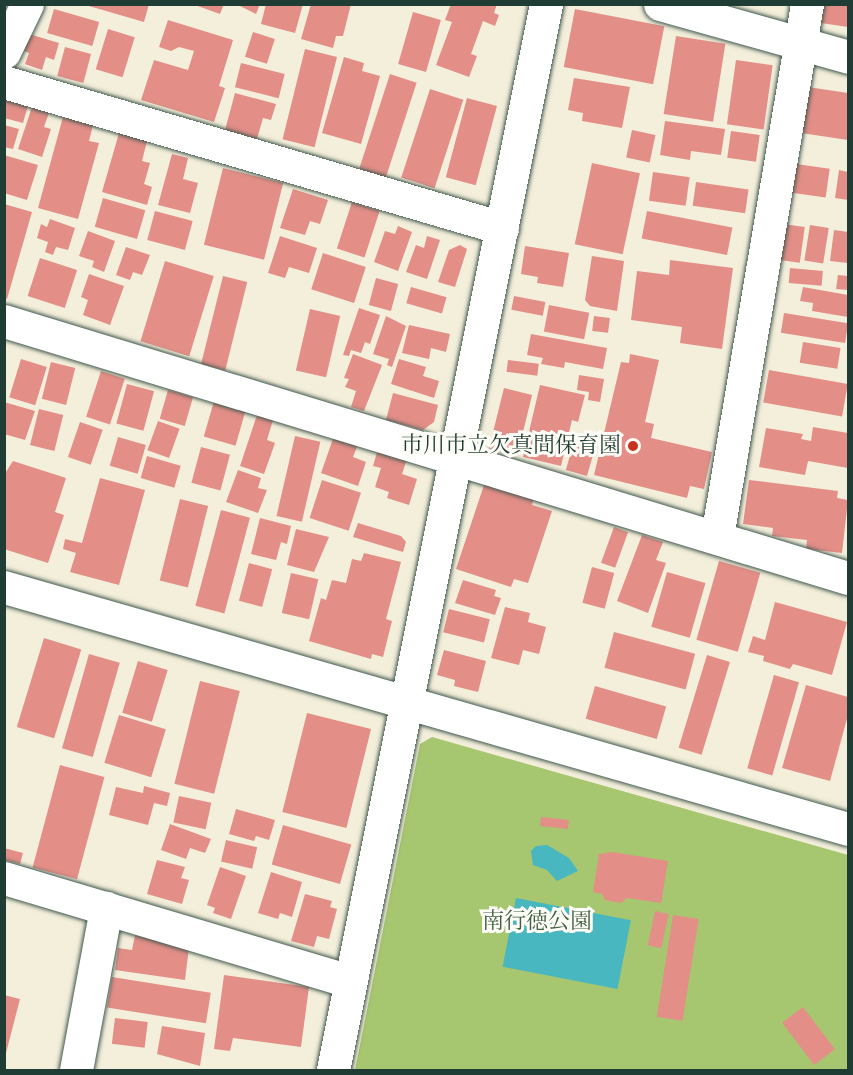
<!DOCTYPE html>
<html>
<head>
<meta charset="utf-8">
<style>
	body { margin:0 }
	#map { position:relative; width:853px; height:1075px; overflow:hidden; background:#f4efdb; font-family:"Libre Bodoni","Noto Serif JP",serif }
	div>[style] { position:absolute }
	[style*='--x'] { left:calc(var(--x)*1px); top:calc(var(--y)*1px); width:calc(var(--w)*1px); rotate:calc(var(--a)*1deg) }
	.green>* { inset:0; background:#a6c66f }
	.water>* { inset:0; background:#48b7bf; transform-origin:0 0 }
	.building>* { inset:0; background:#e38f88; transform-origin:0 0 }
	.roads { filter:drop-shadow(0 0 2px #3f584d) drop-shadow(0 0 2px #3f584d) }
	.minor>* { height:33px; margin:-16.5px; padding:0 16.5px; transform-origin:16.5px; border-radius:16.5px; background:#fff }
	.dots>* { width:16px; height:16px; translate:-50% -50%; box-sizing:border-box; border:3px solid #fdfcf7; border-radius:50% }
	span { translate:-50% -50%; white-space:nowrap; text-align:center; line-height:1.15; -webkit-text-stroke:6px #fdfcf7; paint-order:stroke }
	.poi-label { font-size:22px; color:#1f3d34 }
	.right { translate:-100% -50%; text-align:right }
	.park-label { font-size:22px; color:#415f43 }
	.frame { position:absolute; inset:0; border:6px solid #1f3d34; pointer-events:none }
</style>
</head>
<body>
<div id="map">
	<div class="green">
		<i style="clip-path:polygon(432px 737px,848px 855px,848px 1070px,355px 1070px,420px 744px)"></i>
	</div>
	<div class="water">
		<i style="clip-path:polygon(547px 845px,569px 858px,578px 871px,557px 881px,547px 870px,533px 865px,531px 851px,536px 846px)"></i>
		<i style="left:516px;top:898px;width:117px;height:70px;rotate:11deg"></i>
	</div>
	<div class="building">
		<i style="clip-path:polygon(82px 4px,149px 4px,144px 22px)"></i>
		<i style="clip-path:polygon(192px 4px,224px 4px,220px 14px)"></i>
		<i style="clip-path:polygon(236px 4px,260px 4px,256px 14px)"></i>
		<i style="clip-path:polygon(266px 4px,303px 4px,295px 33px,261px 24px)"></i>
		<i style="clip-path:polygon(311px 4px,351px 4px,343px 36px,336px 36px,333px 48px,301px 39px)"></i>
		<i style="clip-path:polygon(451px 4px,497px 4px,494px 13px,499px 15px,495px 26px,483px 21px,471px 54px,477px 56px,469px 77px,436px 65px,452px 22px,445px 20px)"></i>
		<i style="clip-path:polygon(824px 4px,848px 4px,848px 27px,821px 23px)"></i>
		<i style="left:54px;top:9px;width:47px;height:25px;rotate:16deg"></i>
		<i style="left:575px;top:9px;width:91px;height:59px;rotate:11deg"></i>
		<i style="left:413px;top:12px;width:29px;height:54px;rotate:16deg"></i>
		<i style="clip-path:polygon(168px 20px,233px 40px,219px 86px,225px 88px,214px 122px,141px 100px,154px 60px,188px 70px,194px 51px,179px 47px,171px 51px,159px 47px)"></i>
		<i style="left:108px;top:29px;width:28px;height:42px;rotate:17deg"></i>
		<i style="left:253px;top:32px;width:23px;height:26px;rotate:18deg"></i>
		<i style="clip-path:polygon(29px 34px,59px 43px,54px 60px,46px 57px,42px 70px,25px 64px,29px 53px,24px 51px)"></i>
		<i style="left:676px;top:36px;width:50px;height:79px;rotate:9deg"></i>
		<i style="left:65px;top:47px;width:27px;height:30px;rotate:15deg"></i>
		<i style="left:305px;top:49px;width:33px;height:93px;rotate:14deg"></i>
		<i style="clip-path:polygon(344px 57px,364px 63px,362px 71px,380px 76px,361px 144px,322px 133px)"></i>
		<i style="left:736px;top:60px;width:37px;height:65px;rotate:8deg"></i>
		<i style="left:241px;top:63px;width:45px;height:25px;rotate:14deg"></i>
		<i style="left:390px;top:74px;width:28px;height:100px;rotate:18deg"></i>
		<i style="clip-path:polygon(574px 78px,630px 87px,622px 128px,582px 121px,583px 113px,568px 110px)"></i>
		<i style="clip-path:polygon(808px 87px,848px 93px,848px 140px,801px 133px)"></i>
		<i style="left:430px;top:89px;width:35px;height:93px;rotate:18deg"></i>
		<i style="clip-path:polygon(235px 93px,276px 104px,271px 120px,263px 118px,257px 139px,225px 130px)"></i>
		<i style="clip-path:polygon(4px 95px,29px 102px,23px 123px,4px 118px)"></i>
		<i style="left:467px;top:98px;width:31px;height:82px;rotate:15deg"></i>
		<i style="clip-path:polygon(33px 104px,50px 110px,44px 127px,51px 129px,42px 157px,18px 149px)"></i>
		<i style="clip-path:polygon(63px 117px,93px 125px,89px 141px,99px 143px,78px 219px,38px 208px)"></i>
		<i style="clip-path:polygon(665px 121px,725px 129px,721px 155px,691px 151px,690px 160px,660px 155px)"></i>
		<i style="clip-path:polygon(4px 125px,19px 129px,13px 149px,4px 147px)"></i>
		<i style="left:632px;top:130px;width:24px;height:28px;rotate:12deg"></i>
		<i style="left:731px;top:131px;width:29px;height:27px;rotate:8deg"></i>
		<i style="clip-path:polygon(119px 133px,147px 141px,142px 161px,150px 163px,144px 184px,152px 187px,147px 205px,102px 192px)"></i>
		<i style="clip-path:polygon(172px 154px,188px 158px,183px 179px,198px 183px,190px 213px,158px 205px)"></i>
		<i style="clip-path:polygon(4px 155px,38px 165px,27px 200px,4px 193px)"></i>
		<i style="left:592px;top:163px;width:49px;height:83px;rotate:12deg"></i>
		<i style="left:796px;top:164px;width:34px;height:29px;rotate:8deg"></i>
		<i style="left:223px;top:168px;width:62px;height:79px;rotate:14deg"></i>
		<i style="clip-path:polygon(839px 170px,848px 172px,848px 200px,835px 198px)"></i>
		<i style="left:653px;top:172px;width:37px;height:29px;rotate:8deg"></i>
		<i style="left:696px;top:182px;width:53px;height:24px;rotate:8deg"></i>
		<i style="clip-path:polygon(293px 189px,328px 200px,320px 224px,310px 221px,305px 235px,280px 228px)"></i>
		<i style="left:103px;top:198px;width:44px;height:30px;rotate:16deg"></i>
		<i style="left:352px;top:202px;width:29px;height:49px;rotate:18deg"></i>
		<i style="clip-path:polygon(4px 204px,32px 212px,7px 299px,4px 298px)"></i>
		<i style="left:155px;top:211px;width:39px;height:30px;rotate:15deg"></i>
		<i style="left:647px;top:211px;width:87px;height:28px;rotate:11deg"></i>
		<i style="clip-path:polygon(50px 219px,75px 228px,68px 250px,56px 247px,53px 255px,45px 252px,48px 242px,37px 238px,41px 224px,47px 227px)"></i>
		<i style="left:783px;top:224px;width:22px;height:36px;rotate:8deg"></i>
		<i style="left:810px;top:225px;width:19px;height:36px;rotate:9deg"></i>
		<i style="clip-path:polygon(398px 226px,412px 232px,398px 271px,374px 262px,385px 231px,395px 234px)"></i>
		<i style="clip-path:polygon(834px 230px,848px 232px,848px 263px,830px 261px)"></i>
		<i style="clip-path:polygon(88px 231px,115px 241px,104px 272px,92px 267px,94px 261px,79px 256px)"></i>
		<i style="clip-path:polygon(280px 236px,317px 248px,309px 273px,289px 267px,285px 278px,268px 273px)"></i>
		<i style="clip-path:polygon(427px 236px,440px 240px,427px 279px,406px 272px,416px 245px,424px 248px)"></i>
		<i style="clip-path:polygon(460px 245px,467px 249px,455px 287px,438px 282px,449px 250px)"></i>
		<i style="clip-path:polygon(525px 246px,569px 253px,563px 287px,537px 283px,538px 277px,521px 274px)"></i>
		<i style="clip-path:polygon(126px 247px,150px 255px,142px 275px,133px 272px,130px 280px,116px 275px)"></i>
		<i style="left:323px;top:253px;width:45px;height:38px;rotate:18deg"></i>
		<i style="clip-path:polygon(592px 256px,624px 261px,617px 311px,590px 306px,585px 300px)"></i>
		<i style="left:40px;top:258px;width:39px;height:40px;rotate:18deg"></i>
		<i style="clip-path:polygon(670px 260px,733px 268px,722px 349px,680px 343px,682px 327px,631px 320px,637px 271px,669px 275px)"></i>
		<i style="left:165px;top:261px;width:51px;height:84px;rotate:17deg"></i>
		<i style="left:790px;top:268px;width:33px;height:15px;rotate:5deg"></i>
		<i style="clip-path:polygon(89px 274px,124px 286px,110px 325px,83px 315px,88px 300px,81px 297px)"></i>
		<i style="clip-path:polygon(838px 275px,848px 276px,848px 290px,836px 289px)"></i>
		<i style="left:223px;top:276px;width:25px;height:91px;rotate:14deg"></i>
		<i style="left:376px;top:278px;width:23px;height:28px;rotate:15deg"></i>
		<i style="left:411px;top:287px;width:37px;height:17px;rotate:16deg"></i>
		<i style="clip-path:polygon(803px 287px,848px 295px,848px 317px,812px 311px,813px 303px,800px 301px)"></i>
		<i style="left:514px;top:296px;width:32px;height:14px;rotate:11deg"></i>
		<i style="left:549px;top:305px;width:41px;height:27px;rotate:11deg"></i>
		<i style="clip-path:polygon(359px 308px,380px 315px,370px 344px,365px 342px,361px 353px,351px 350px,349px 356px,343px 355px)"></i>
		<i style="left:310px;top:309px;width:31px;height:63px;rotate:13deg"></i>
		<i style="left:784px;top:313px;width:65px;height:20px;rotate:9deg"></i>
		<i style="clip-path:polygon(386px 316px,406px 326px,392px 367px,387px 365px,389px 359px,373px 354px)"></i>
		<i style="left:594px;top:316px;width:16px;height:15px;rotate:7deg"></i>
		<i style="clip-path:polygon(409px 325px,450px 334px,446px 352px,431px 348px,429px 359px,402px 353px)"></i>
		<i style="clip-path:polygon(531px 334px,607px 348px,603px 369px,565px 362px,564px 368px,541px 364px,543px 358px,527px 355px)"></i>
		<i style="left:803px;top:342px;width:38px;height:21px;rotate:9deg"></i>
		<i style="clip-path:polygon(353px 354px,382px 365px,364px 411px,351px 407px,356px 391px,345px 387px,349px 379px,344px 378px)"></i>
		<i style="clip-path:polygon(630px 354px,659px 360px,645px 422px,654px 424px,651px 438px,712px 452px,704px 489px,690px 486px,687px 498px,594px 475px,621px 362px,629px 363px)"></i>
		<i style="left:21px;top:359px;width:27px;height:40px;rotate:17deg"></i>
		<i style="clip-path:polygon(399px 359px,426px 367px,423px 376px,439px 381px,434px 398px,391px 384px)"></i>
		<i style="left:508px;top:360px;width:31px;height:12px;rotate:7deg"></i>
		<i style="left:51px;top:362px;width:25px;height:38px;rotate:14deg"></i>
		<i style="left:769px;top:370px;width:80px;height:33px;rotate:10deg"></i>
		<i style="left:101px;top:371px;width:25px;height:48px;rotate:18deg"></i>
		<i style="clip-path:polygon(579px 375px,604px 379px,600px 402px,588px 400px,589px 392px,577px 390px)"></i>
		<i style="left:127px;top:384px;width:28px;height:41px;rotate:15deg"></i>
		<i style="clip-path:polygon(540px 385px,585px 395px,578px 422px,572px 420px,561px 466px,523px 457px)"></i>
		<i style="left:504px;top:388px;width:29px;height:62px;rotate:14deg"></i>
		<i style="left:168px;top:390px;width:26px;height:30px;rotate:16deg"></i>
		<i style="clip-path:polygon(393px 393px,438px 405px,434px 422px,423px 430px,386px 420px)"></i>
		<i style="left:214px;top:401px;width:33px;height:37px;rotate:16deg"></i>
		<i style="clip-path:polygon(4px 402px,35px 411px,25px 440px,4px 434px)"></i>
		<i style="left:39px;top:409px;width:25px;height:37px;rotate:14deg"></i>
		<i style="clip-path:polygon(257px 415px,273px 420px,267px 440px,275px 443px,264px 474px,240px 466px)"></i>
		<i style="left:158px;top:421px;width:23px;height:31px;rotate:20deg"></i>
		<i style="left:80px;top:422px;width:24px;height:37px;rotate:19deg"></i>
		<i style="clip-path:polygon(813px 427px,848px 433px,848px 468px,808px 461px,805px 475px,759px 467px,766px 428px,803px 434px,801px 439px,811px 441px)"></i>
		<i style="left:295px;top:436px;width:26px;height:82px;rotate:13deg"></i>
		<i style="clip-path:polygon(334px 436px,358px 444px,353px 457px,366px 462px,358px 486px,321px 473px)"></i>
		<i style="left:118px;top:437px;width:29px;height:30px;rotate:16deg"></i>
		<i style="left:573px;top:445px;width:22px;height:26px;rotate:16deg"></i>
		<i style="left:201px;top:447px;width:30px;height:37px;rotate:15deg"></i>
		<i style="clip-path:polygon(378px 449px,407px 459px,402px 474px,417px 479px,409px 505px,387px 498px,389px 492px,375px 487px,381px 468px,373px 466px)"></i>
		<i style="left:147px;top:456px;width:35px;height:23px;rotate:16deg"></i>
		<i style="clip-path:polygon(13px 461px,66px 478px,55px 512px,64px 515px,48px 563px,4px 549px,4px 475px)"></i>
		<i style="clip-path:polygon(238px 470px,261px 478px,258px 488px,267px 490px,258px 513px,226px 502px)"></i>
		<i style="clip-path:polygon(100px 478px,145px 490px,119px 585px,70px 572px,76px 553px,63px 549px,65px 539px,82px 543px)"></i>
		<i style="left:322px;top:480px;width:41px;height:40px;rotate:18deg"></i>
		<i style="clip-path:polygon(749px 480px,838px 491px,837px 498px,848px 500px,842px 553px,806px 549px,807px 540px,772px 536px,773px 528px,743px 524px)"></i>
		<i style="clip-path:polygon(485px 482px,534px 498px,532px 505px,552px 511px,528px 583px,514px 579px,511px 587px,456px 569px)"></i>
		<i style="left:180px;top:499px;width:29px;height:84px;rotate:14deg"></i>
		<i style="left:221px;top:510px;width:30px;height:99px;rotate:15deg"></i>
		<i style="clip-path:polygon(260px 518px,291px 526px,287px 544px,281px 542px,276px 560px,251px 554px)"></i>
		<i style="clip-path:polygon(358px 523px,401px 536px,406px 542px,403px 552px,353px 537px)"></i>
		<i style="left:614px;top:527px;width:15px;height:38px;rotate:20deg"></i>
		<i style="clip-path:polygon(296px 529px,329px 537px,314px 572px,287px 565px)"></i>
		<i style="clip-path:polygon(642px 535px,663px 542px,656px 560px,666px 563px,648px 613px,617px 601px)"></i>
		<i style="clip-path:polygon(364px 553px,401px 562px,386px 619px,392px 621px,383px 657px,372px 654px,371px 659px,309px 641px,321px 598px,326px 600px,332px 580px,346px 583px,352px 559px,361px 561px)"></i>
		<i style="left:719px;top:561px;width:43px;height:82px;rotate:16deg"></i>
		<i style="left:249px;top:563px;width:24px;height:39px;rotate:15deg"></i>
		<i style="left:592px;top:567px;width:23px;height:37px;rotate:15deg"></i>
		<i style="left:667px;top:572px;width:40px;height:57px;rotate:16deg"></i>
		<i style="left:291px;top:573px;width:28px;height:41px;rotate:13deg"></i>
		<i style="clip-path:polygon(463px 580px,496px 590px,494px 596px,501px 598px,495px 615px,455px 603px)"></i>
		<i style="clip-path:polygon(775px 602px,847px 622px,832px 675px,793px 664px,790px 669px,763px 661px,764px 656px,748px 652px,753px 636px,765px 640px)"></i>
		<i style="clip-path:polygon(505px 607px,530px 613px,528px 622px,546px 627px,539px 654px,523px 650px,519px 665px,491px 658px)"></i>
		<i style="left:449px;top:609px;width:42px;height:24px;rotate:14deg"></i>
		<i style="left:614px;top:632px;width:84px;height:37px;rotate:15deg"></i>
		<i style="left:44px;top:638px;width:39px;height:93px;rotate:17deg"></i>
		<i style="clip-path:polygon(444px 650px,486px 661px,478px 692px,454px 686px,455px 680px,437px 675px)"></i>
		<i style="left:89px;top:654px;width:32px;height:98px;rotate:16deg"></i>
		<i style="left:707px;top:655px;width:24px;height:97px;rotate:17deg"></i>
		<i style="left:138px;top:661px;width:31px;height:54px;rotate:17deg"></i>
		<i style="left:774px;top:675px;width:26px;height:97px;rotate:16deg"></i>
		<i style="left:200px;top:681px;width:41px;height:106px;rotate:14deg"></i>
		<i style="clip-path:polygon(806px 685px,848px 697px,848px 715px,830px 781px,782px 768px)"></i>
		<i style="left:595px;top:686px;width:74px;height:34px;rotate:16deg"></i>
		<i style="left:307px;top:713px;width:66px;height:102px;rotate:14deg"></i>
		<i style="left:119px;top:715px;width:49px;height:50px;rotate:17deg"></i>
		<i style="left:60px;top:765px;width:46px;height:106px;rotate:15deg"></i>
		<i style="clip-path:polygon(144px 786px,170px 793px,167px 806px,154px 803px,148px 825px,109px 815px,116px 787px,143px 793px)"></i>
		<i style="left:179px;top:796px;width:33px;height:27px;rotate:12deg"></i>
		<i style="clip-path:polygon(236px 809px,275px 820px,269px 840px,256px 836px,254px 841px,229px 834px)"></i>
		<i style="left:541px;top:817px;width:28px;height:9px;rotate:6deg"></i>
		<i style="clip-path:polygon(170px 824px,211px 839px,205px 853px,190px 848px,186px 859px,161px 850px)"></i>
		<i style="left:283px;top:825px;width:71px;height:41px;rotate:16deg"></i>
		<i style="left:226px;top:840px;width:32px;height:22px;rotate:13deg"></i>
		<i style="clip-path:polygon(4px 848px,23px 853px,20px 864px,4px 860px)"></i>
		<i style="clip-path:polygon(612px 852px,668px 861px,661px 903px,627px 898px,621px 903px,605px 900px,602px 894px,593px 892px,599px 854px)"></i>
		<i style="clip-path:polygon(157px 860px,185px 867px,181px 878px,189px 880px,182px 904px,147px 894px)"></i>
		<i style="clip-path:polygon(220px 867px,246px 876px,231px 919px,213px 913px,215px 908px,207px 905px)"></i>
		<i style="clip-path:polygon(271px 872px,302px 882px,292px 917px,280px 913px,278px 919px,258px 913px)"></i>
		<i style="clip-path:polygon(305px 894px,332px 901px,330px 907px,337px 909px,329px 939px,317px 936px,314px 947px,291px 941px)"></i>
		<i style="left:655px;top:911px;width:14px;height:35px;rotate:12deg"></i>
		<i style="left:673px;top:915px;width:26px;height:103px;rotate:9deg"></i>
		<i style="clip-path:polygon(135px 935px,189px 947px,185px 980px,115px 970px,118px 948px,132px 950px)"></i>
		<i style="clip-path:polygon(224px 975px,309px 987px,301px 1047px,233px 1038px,230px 1051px,214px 1049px)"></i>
		<i style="left:112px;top:977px;width:100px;height:31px;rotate:9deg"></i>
		<i style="clip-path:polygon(4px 995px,20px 999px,5px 1057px,4px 1056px)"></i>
		<i style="left:803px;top:1007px;width:53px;height:26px;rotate:53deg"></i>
		<i style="left:115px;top:1018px;width:33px;height:26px;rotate:7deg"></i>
		<i style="clip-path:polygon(162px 1026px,205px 1033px,200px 1066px,157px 1054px)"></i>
	</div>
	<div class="roads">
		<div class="minor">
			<i style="--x:660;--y:4;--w:195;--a:15.7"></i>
			<i style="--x:4;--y:52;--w:53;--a:-64.4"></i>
			<i style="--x:4;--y:82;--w:519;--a:16.34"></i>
			<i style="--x:4;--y:321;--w:882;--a:16.94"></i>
			<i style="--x:717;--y:537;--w:541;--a:-80.42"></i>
			<i style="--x:4;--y:587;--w:878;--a:16"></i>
			<i style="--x:4;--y:878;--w:361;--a:16.6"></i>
			<i style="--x:76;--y:1070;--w:165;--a:-79.5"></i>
			<i style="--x:333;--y:1070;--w:1087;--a:-78.7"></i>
		</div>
	</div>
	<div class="dots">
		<i style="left:633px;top:446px;background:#c8321e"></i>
	</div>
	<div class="poi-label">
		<span class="right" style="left:621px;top:446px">市川市立欠真間保育園</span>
	</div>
	<div class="park-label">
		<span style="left:537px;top:922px">南行徳公園</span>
	</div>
	<div class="frame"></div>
</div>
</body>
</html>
